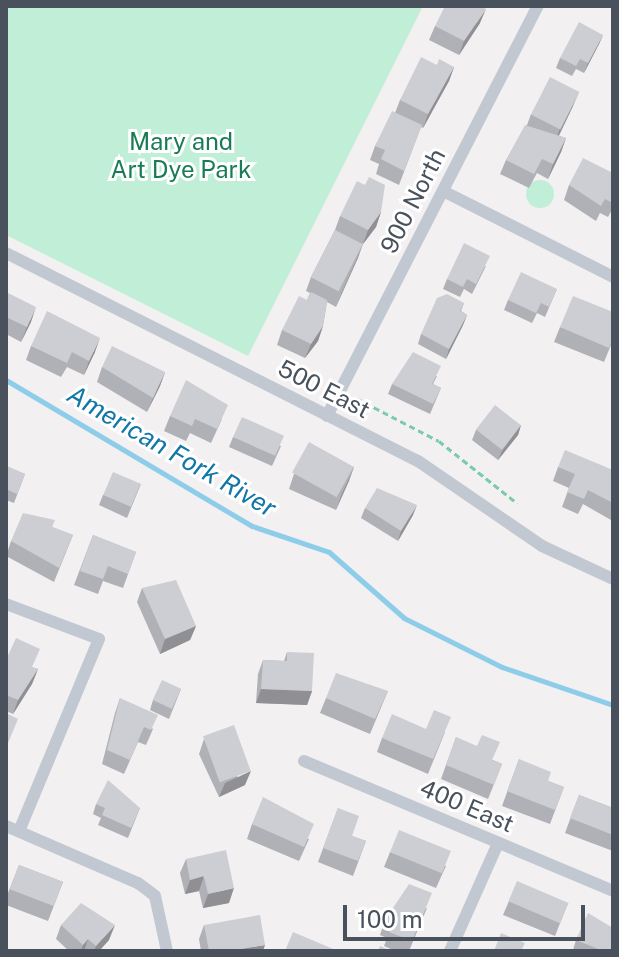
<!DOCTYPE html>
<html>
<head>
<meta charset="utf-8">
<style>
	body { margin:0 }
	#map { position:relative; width:619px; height:957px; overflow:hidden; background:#f2f0f0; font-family:"Public Sans",sans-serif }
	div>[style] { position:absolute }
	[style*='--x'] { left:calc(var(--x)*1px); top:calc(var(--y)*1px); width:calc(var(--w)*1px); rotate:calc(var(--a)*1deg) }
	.green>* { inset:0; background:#c0eed6 }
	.round { border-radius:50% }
	.stream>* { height:5px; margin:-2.5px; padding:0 2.5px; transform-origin:2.5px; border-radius:2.5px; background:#8ecde9 }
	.path>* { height:3px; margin-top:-1.5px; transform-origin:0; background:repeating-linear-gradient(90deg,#79cbab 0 6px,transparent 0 10px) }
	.minor>* { height:12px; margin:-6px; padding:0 6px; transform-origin:6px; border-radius:6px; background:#c1c8d1 }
	.wall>* { inset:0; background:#b0b1b6 }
	.shaded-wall>* { inset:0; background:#909094 }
	.building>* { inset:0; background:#cdced4; transform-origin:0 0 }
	span { translate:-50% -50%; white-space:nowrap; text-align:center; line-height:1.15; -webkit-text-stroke:6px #fff; paint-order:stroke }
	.park-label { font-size:24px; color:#1a7c56 }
	.street-label { font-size:24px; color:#48515c }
	.water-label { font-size:26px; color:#1177a6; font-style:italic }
	.frame { position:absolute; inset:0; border:8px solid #48515c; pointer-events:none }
	.scale { position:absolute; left:343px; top:905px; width:242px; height:36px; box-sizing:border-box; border:4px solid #48515c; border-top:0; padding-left:10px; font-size:24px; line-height:28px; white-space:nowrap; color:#48515c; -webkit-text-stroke:6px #fff; paint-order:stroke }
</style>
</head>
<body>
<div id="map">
	<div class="green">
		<i style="clip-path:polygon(6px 6px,423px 6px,248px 356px,6px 235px)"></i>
		<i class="round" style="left:526px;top:180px;width:28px;height:28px"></i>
	</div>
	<div class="stream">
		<i style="--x:6;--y:380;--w:286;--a:30.7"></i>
		<i style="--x:252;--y:526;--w:81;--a:18.7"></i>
		<i style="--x:329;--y:552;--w:100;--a:41.3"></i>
		<i style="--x:404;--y:618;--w:110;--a:26.6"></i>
		<i style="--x:502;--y:667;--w:117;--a:18.9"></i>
	</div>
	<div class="path">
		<i style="--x:356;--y:398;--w:93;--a:27.4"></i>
		<i style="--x:439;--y:441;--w:100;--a:38.5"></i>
	</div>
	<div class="minor">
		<i style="--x:443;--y:191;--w:191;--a:26.8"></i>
		<i style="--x:6;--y:253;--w:462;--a:26.8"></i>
		<i style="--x:418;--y:461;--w:150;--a:34.4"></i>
		<i style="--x:542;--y:546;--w:78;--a:24.9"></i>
		<i style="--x:327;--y:416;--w:461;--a:-62.8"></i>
		<i style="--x:6;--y:604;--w:99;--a:20.6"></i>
		<i style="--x:99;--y:639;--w:208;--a:112.6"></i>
		<i style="--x:304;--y:761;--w:335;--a:22.8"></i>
		<i style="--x:6;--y:826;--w:144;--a:23.4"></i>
		<i style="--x:138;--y:883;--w:21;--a:37"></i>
		<i style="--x:155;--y:896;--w:56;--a:77.7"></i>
		<i style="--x:450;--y:951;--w:118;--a:-66"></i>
	</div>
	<div class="wall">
		<i style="clip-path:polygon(480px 23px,459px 55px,429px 40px,435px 26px)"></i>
		<i style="clip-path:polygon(603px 35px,599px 44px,584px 73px,576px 69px,572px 76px,556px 68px,560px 58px)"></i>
		<i style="clip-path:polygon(437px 65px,454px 67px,449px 81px,423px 128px,421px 127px,399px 185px,376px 174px,379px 164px,370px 160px,375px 146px,395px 113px,400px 100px)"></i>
		<i style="clip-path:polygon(573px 106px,559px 136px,566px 138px,561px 152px,548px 179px,537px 173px,529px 188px,500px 174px,506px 160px,527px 125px,531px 114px)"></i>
		<i style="clip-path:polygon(613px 173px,613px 208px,608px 217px,600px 213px,596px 221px,564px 200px,569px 185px)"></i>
		<i style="clip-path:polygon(381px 212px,376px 227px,363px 244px,336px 307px,327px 302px,323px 326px,318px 341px,305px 358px,277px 345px,282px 330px,307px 300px,310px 293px,306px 291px,311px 277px,335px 230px,340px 216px)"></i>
		<i style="clip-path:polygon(486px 266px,472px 294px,464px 289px,460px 297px,443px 289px,447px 279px)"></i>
		<i style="clip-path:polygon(557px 289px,545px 317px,537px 313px,532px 323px,504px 310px,508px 300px)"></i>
		<i style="clip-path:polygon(6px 292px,31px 322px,21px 342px,6px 334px)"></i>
		<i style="clip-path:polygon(464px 303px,461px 311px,467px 315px,463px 325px,446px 359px,418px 344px,421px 334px)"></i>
		<i style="clip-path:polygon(560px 327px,613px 340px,604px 362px,554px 342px)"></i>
		<i style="clip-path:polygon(31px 346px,95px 352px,84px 375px,67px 367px,61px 377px,26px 360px)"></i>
		<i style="clip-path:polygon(102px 367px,165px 372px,160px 386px,147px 412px,97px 382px)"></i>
		<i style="clip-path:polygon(437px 376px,433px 384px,441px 388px,430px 414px,388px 394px,392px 384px)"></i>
		<i style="clip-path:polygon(170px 416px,222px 419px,211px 443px,190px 433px,186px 441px,164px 431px)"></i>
		<i style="clip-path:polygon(521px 425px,518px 435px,498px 460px,472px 440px,476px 430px)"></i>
		<i style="clip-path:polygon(233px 437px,281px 446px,272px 466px,229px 447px)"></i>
		<i style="clip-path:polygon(6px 466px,25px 474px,14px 503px,6px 500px)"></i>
		<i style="clip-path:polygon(354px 467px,336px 510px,289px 489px,294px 474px)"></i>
		<i style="clip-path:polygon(558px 467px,613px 470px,613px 515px,611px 520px,583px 504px,578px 514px,562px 507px,569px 488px,553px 481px)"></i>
		<i style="clip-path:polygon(141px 484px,127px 518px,99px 505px,103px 495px)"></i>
		<i style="clip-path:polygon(365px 508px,413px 515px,398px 541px,361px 518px)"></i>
		<i style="clip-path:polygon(52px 527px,73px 535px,54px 582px,6px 556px,11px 541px)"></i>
		<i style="clip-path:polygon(93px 535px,136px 552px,123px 588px,103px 581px,98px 594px,74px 585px)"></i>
		<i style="clip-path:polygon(142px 588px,196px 626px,190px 640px,160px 654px,137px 602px)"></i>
		<i style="clip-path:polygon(287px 652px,312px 691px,307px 705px,256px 703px,258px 674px,263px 660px,284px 661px)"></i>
		<i style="clip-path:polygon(6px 660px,38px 669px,32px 684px,13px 714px,6px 711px)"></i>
		<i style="clip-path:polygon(181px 689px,169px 719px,150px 710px,153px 700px)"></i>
		<i style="clip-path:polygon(388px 691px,370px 734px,320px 713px,326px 698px)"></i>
		<i style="clip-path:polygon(120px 698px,153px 729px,146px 745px,138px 742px,124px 774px,102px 764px,115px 713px)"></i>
		<i style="clip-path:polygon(445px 732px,428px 774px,377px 752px,382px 738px)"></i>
		<i style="clip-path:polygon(456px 737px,493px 760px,502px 764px,488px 799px,441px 779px)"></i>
		<i style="clip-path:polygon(204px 739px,245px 785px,219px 797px,199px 754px)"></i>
		<i style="clip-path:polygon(519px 759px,548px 781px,564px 787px,550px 824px,502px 806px)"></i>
		<i style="clip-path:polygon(579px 795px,613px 808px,613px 851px,565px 833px)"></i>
		<i style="clip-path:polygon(96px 804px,140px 808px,128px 838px,98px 825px,101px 818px,93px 814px)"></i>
		<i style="clip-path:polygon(338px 808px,352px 836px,366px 841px,353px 876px,318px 862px)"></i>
		<i style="clip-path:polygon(252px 824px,309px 839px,299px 861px,247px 839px)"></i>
		<i style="clip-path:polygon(390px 852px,446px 866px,436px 888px,384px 867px)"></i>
		<i style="clip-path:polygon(186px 859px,229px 903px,203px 908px,199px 891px,185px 894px,180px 873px)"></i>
		<i style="clip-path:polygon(19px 865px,63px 882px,48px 921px,6px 905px,6px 898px)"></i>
		<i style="clip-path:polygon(509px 901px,568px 903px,555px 936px,503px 915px)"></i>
		<i style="clip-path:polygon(427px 908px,409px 951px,395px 951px,384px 946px,387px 938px,380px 935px,385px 920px)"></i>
		<i style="clip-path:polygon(61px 925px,109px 940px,99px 951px,69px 951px,56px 939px)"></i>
		<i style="clip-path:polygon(204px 925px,263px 951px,201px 951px,199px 939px)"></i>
		<i style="clip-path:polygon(576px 940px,613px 951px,576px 951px,573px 950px)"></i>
	</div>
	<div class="shaded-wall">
		<i style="clip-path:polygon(486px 9px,480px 23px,459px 55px,464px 41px)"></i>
		<i style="clip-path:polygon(603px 35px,599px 44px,584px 73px,588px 63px)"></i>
		<i style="clip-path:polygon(454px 67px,449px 81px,423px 128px,428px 114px)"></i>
		<i style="clip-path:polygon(579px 92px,573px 106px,555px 143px,560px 128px)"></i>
		<i style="clip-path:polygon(566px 138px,561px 152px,548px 179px,553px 164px)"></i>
		<i style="clip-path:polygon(381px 212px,376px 227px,363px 244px,368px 230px)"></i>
		<i style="clip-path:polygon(363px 244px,358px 258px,336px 307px,342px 292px)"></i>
		<i style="clip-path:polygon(36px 307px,31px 322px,21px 342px,27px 327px)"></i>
		<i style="clip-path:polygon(467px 315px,463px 325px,446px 359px,449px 349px)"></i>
		<i style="clip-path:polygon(323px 326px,318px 341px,305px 358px,311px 344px)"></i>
		<i style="clip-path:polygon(100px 338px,95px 352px,84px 375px,89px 361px)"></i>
		<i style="clip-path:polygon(165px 372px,160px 386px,147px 412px,153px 398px)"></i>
		<i style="clip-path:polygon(521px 425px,518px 435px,498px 460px,502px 451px)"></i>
		<i style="clip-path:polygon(354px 467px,349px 481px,336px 510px,341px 496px)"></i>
		<i style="clip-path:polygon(417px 505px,413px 515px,398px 541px,401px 531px)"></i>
		<i style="clip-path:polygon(196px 626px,190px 640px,160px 654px,165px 639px)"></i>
		<i style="clip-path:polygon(38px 669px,32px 684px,13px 714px,18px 700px)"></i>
		<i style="clip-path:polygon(261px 689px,312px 691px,307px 705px,256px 703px)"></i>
		<i style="clip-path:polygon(251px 771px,245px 785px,219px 797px,225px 783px)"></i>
		<i style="clip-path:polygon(204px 876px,199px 891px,185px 894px,190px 880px)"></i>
		<i style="clip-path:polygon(234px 888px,229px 903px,203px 908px,208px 894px)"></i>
		<i style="clip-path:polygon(115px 925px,109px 940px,99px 951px,94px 951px,96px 946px)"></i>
		<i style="clip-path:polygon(88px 939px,84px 951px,81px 951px,83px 945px)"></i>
		<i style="clip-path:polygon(265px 945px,263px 951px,229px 951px)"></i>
	</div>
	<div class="building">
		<i style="clip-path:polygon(445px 6px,480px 6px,486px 9px,464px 41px,435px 26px)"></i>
		<i style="clip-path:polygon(579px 22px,603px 35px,588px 63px,580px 59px,576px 66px,560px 58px)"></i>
		<i style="clip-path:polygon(421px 57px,437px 65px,439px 59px,454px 67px,428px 114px,400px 100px)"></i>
		<i style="left:550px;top:77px;width:33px;height:42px;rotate:27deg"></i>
		<i style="clip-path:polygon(392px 111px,422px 125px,404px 171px,381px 159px,385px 150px,375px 146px)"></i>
		<i style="clip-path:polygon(525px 125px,566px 138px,553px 164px,542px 159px,534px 174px,506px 160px)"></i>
		<i style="clip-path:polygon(583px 158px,613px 173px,613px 203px,605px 199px,601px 206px,569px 185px)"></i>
		<i style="clip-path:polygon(369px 177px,385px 185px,381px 212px,368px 230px,340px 216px,357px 181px,365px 185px)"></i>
		<i style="left:335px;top:230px;width:31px;height:53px;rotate:27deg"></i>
		<i style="clip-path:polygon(464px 243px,490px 256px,476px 284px,467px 279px,463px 287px,447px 279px)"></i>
		<i style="clip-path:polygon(521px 272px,557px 289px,549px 307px,541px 303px,536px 313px,508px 300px)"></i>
		<i style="clip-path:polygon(6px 292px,36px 307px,27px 327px,6px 317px)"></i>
		<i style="clip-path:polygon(311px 292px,327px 300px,323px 326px,311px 344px,282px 330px,299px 296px,307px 300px)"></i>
		<i style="clip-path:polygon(447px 294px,464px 303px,460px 311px,467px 315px,449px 349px,421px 334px,437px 298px)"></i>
		<i style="clip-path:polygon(573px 296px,613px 312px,613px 338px,609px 348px,560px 327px)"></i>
		<i style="clip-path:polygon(47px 311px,100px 338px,89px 361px,72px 352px,67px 363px,31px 346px)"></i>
		<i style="clip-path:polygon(112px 346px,165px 372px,153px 398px,102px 367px)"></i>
		<i style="clip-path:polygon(413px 352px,441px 366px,432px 384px,441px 388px,433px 404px,392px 384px)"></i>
		<i style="clip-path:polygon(186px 380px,228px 405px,217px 429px,195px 419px,192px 426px,170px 416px)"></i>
		<i style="left:495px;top:405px;width:33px;height:31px;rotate:38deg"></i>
		<i style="left:242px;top:417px;width:46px;height:22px;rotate:24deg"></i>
		<i style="left:309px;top:442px;width:51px;height:35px;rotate:29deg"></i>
		<i style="clip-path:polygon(565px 450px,613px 470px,613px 503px,588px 490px,584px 499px,567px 492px,575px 474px,558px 467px)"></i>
		<i style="clip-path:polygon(6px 466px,25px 474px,17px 494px,6px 489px)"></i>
		<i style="left:113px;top:472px;width:30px;height:25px;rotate:23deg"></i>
		<i style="clip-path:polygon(377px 488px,417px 505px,401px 531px,365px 508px)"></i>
		<i style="clip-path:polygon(23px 513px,55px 520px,52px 527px,73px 535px,59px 568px,11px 541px)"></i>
		<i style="clip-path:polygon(93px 535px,136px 552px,128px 574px,108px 566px,103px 579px,80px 571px)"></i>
		<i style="clip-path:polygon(176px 580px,196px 626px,165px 639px,142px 588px)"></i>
		<i style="clip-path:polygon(16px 638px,40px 649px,32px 667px,38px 669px,18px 700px,6px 695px,6px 660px)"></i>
		<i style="clip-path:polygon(287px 652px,314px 653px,312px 691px,261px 689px,263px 660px,287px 661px)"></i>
		<i style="clip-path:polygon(336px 673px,388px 691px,375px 719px,326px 698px)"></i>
		<i style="left:162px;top:680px;width:21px;height:22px;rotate:25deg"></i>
		<i style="clip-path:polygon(120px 698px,158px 715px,151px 730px,144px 727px,130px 760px,107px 750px)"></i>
		<i style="clip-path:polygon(434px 710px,451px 717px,433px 759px,382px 738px,392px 714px,426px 729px)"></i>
		<i style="clip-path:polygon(6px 713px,18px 719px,6px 748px)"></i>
		<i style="left:234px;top:725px;width:49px;height:33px;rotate:70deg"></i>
		<i style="clip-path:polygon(482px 735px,500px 742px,492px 760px,502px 764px,494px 785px,446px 765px,456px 737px,477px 746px)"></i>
		<i style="clip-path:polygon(519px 759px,551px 772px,548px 781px,564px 787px,555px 810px,507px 791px)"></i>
		<i style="clip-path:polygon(108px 780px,140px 808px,131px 828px,102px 815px,105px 808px,96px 804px)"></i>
		<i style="clip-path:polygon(579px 795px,613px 808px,613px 835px,570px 818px)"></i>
		<i style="clip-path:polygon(263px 797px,314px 824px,304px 847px,252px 824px)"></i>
		<i style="clip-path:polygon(338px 808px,359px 816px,352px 836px,366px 841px,358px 861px,323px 848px)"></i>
		<i style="left:399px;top:830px;width:56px;height:24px;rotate:22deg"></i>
		<i style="clip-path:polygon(226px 850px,234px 888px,208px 894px,204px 876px,190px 880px,186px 859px)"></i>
		<i style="left:19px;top:865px;width:47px;height:26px;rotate:21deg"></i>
		<i style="left:517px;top:881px;width:56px;height:22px;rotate:23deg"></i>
		<i style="clip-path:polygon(409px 884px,432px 893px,412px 941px,389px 932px,393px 923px,385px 920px)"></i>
		<i style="clip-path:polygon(81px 903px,115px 925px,96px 946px,88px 939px,83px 945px,61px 925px)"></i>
		<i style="clip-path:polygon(588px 913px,613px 928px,613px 951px,603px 951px,576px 940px)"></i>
		<i style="clip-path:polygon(260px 915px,265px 945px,229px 951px,209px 951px,204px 925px)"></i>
		<i style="clip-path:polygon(293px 932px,338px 951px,285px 951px)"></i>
		<i style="clip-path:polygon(501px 933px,525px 943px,521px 951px,494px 951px)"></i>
		<i style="clip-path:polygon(380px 946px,391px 951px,378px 951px)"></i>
	</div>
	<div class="park-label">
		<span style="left:181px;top:156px">Mary and<br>Art Dye Park</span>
	</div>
	<div class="street-label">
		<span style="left:413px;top:201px;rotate:-63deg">900 North</span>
		<span style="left:324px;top:389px;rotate:27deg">500 East</span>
		<span style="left:467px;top:806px;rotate:23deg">400 East</span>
	</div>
	<div class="water-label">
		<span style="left:172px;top:451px;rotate:30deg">American Fork River</span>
	</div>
	<div class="frame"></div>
	<div class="scale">100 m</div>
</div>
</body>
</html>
